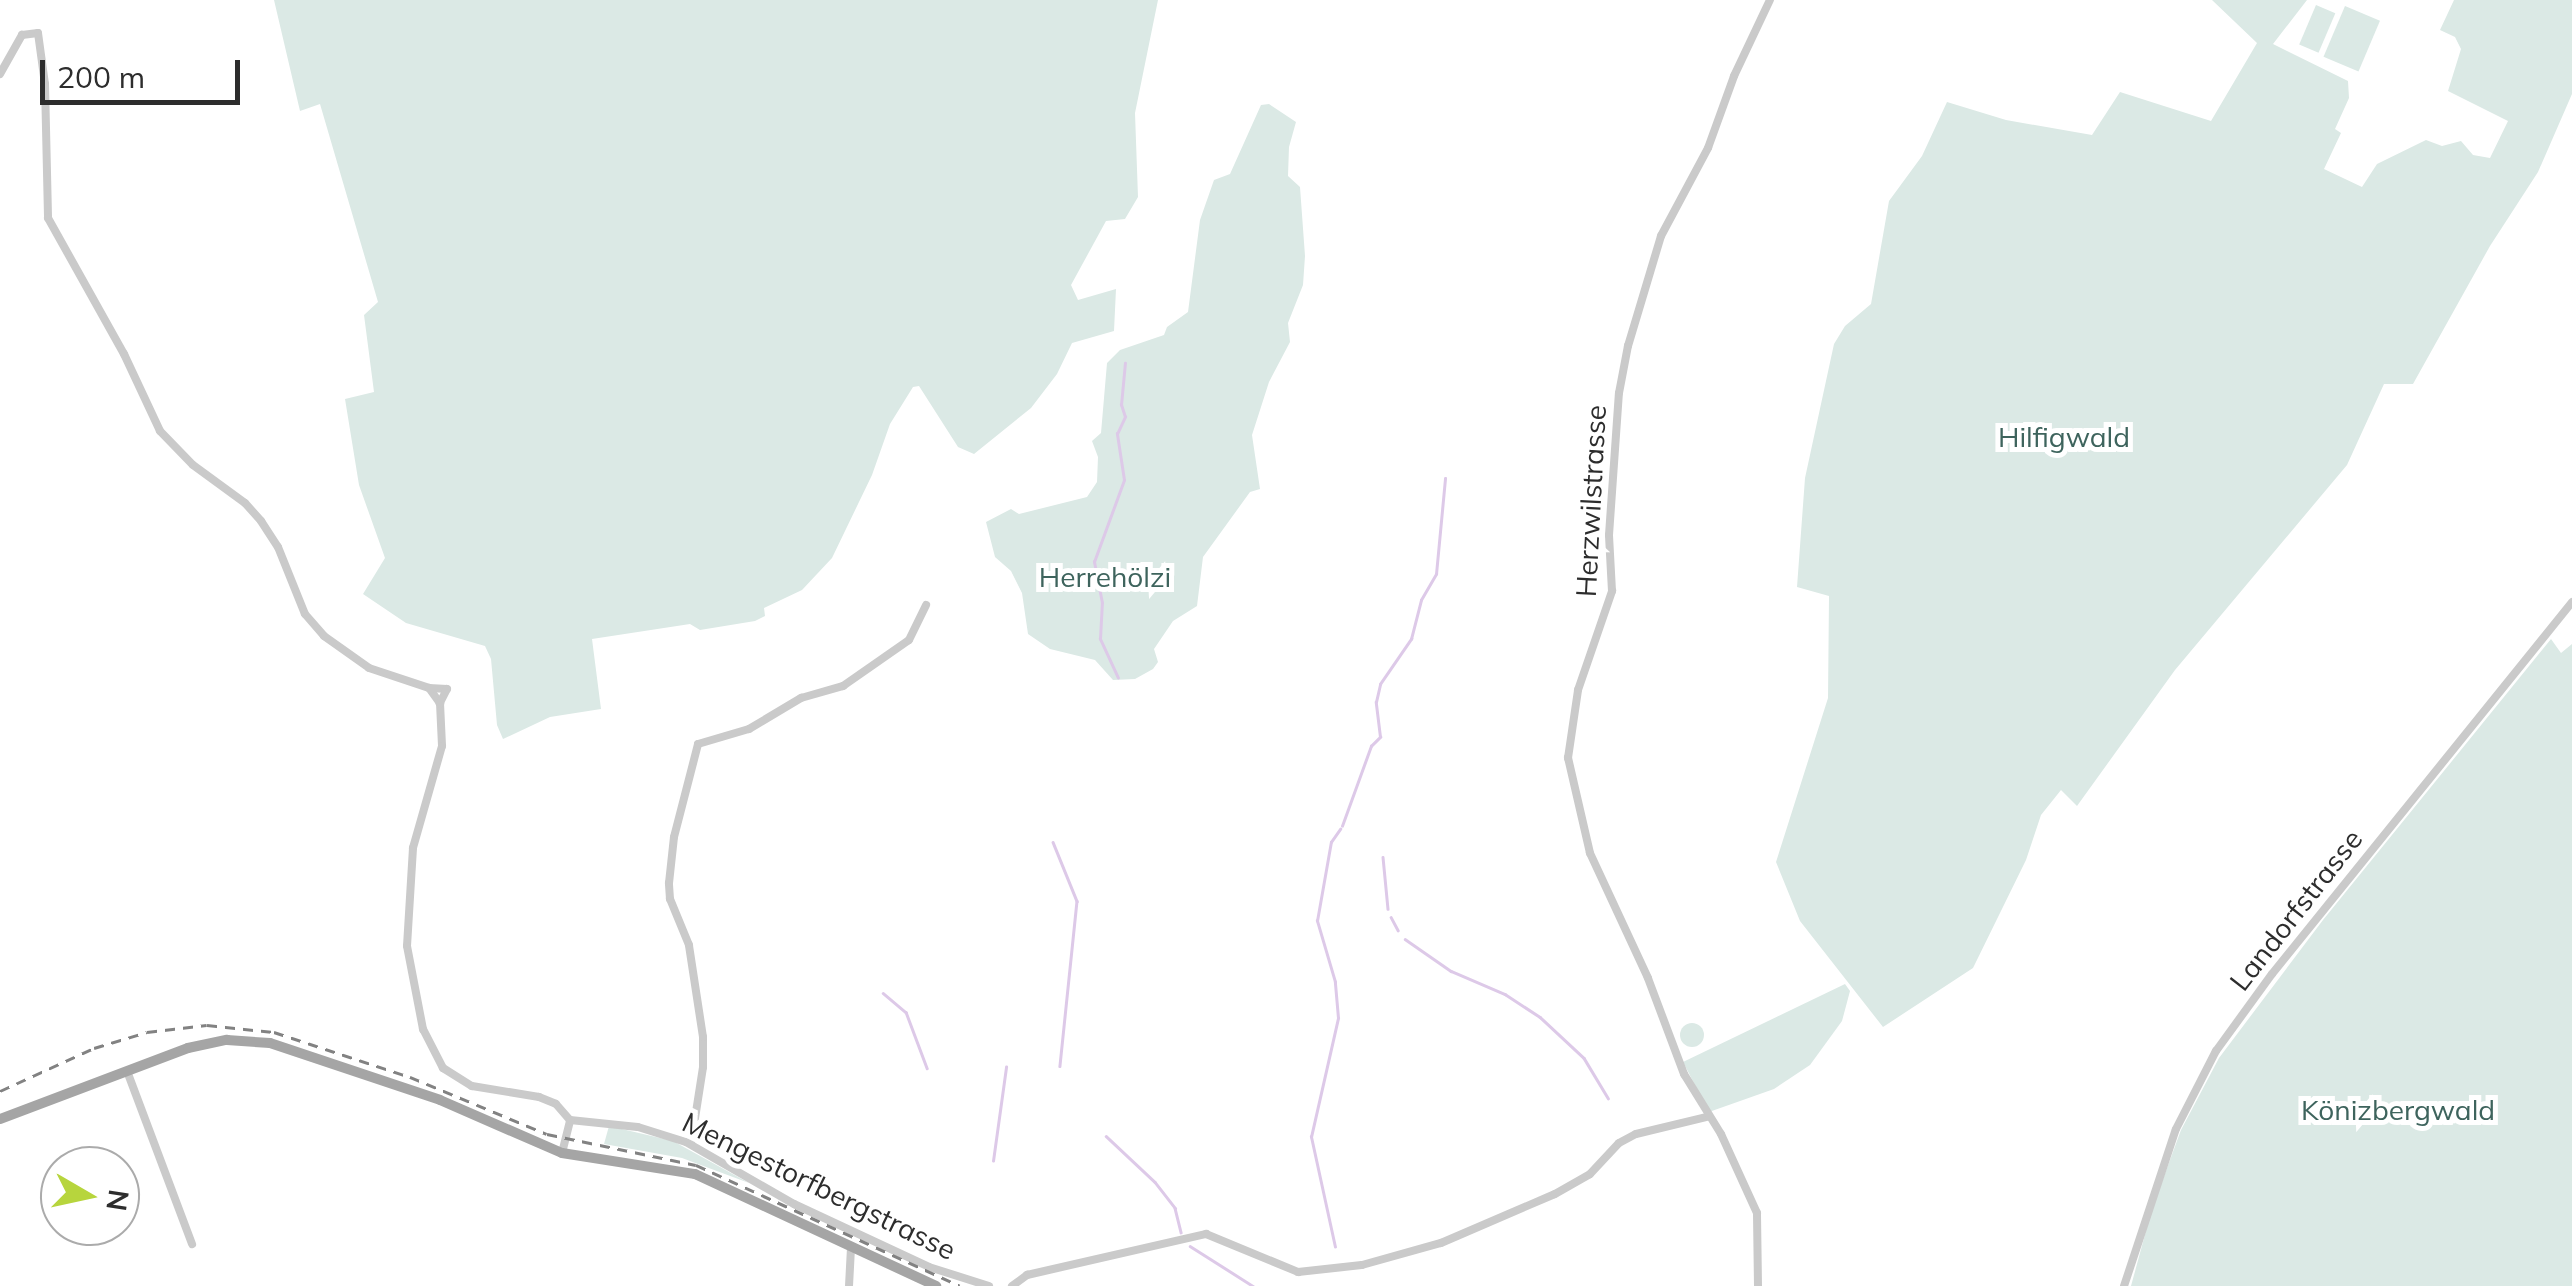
<!DOCTYPE html>
<html>
<head>
<meta charset="utf-8">
<style>
	body { margin:0 }
	#map { position:relative; width:2572px; height:1286px; overflow:hidden; background:#fff; font-family:Mulish,sans-serif }
	div>[style] { position:absolute }
	[style*='--x'] { left:calc(var(--x)*1px); top:calc(var(--y)*1px); width:calc(var(--w)*1px); rotate:calc(var(--a)*1deg) }
	.green>* { inset:0; background:#dbe9e5; transform-origin:0 0 }
	.round { border-radius:50% }
	.stream>* { height:2.5px; margin:-1.25px; padding:0 1.25px; transform-origin:1.25px; border-radius:1.25px; background:#ddc9e8 }
	.minor>* { height:8px; margin:-4px; padding:0 4px; transform-origin:4px; border-radius:4px; background:#cacaca }
	.major>* { height:10px; margin:-5px; padding:0 5px; transform-origin:5px; border-radius:5px; background:#a5a5a5 }
	.rail>* { height:2.5px; margin-top:-1.25px; transform-origin:0; background:repeating-linear-gradient(90deg,#828282 0 10px,transparent 0 18px) }
	span { translate:-50% -50%; white-space:nowrap; text-align:center; line-height:1.15; -webkit-text-stroke:10px #fff; paint-order:stroke }
	.park-label { font-size:28px; color:#3e645d }
	.street-label { font-size:28px; color:#2d2d2d }
	.north { position:absolute; left:40px; top:1146px; width:100px; height:100px; box-sizing:border-box; background:#fff; border:2px solid #ababab; border-radius:50%; rotate:99deg; font-size:28px; font-weight:700; line-height:40px; text-align:center; color:#2d2d2d }
	.north::after { content:''; display:block; margin:auto; width:35px; height:45px; background:#b7d53d; clip-path:polygon(50% 0,100% 100%,50% 72%,0 100%) }
	.scale { position:absolute; left:40px; top:60px; width:200px; height:45px; box-sizing:border-box; border:5px solid #2d2d2d; border-top:0; padding-left:12px; font-size:30px; line-height:35px; white-space:nowrap; color:#2d2d2d; -webkit-text-stroke:8px #fff; paint-order:stroke }
</style>
</head>
<body>
<div id="map">
	<div class="green">
		<i style="clip-path:polygon(274px 0,1158px 0,1135px 113px,1138px 197px,1125px 219px,1106px 221px,1071px 285px,1078px 300px,1116px 289px,1114px 331px,1072px 343px,1057px 374px,1031px 408px,974px 454px,958px 447px,919px 386px,913px 387px,890px 424px,872px 475px,832px 558px,802px 590px,764px 608px,765px 616px,755px 621px,700px 630px,690px 624px,592px 639px,601px 709px,550px 717px,503px 739px,497px 725px,491px 659px,485px 646px,406px 623px,363px 594px,385px 558px,359px 485px,345px 399px,374px 392px,364px 315px,378px 302px,320px 104px,300px 111px)"></i>
		<i style="clip-path:polygon(2212px 0,2307px 0,2273px 44px,2348px 81px,2349px 98px,2335px 129px,2341px 133px,2324px 169px,2362px 187px,2377px 164px,2426px 140px,2442px 146px,2461px 141px,2473px 155px,2490px 158px,2508px 121px,2448px 91px,2461px 49px,2455px 37px,2440px 30px,2454px 0,2572px 0,2572px 94px,2538px 172px,2490px 246px,2413px 384px,2384px 384px,2347px 465px,2175px 670px,2077px 806px,2061px 790px,2041px 815px,2026px 860px,1973px 968px,1883px 1027px,1800px 921px,1776px 862px,1828px 698px,1829px 596px,1797px 587px,1805px 478px,1834px 344px,1845px 326px,1871px 304px,1889px 201px,1922px 156px,1947px 102px,2006px 120px,2092px 135px,2120px 92px,2211px 121px,2257px 43px)"></i>
		<i style="left:2316px;top:5px;width:21px;height:43px;rotate:23deg"></i>
		<i style="left:2345px;top:6px;width:38px;height:55px;rotate:23deg"></i>
		<i style="clip-path:polygon(1269px 104px,1296px 122px,1289px 147px,1288px 176px,1300px 187px,1305px 256px,1303px 285px,1288px 323px,1290px 342px,1269px 382px,1252px 435px,1260px 489px,1250px 492px,1203px 557px,1197px 606px,1173px 621px,1154px 649px,1158px 662px,1153px 669px,1135px 679px,1113px 680px,1095px 660px,1050px 649px,1028px 634px,1022px 593px,1011px 571px,995px 557px,986px 522px,1011px 509px,1019px 514px,1087px 497px,1097px 482px,1098px 457px,1092px 441px,1101px 433px,1107px 363px,1120px 350px,1164px 335px,1167px 327px,1188px 312px,1200px 220px,1214px 180px,1230px 174px,1261px 105px)"></i>
		<i style="clip-path:polygon(2551px 639px,2561px 653px,2572px 644px,2572px 1286px,2131px 1286px,2152px 1209px,2181px 1130px,2219px 1058px,2323px 920px)"></i>
		<i style="clip-path:polygon(1845px 984px,1850px 991px,1842px 1021px,1810px 1065px,1774px 1089px,1709px 1112px,1683px 1062px)"></i>
		<i class="round" style="left:1680px;top:1023px;width:24px;height:24px"></i>
		<i style="clip-path:polygon(609px 1126px,673px 1141px,749px 1183px,682px 1158px,604px 1144px)"></i>
	</div>
	<div class="stream">
		<i style="--x:1118;--y:678;--w:43;--a:-114.8"></i>
		<i style="--x:1100;--y:639;--w:36;--a:-87"></i>
		<i style="--x:1102;--y:603;--w:42;--a:-101"></i>
		<i style="--x:1094;--y:562;--w:87;--a:-69.9"></i>
		<i style="--x:1124;--y:480;--w:47;--a:-98.7"></i>
		<i style="--x:1117;--y:434;--w:19;--a:-65"></i>
		<i style="--x:1125;--y:417;--w:13;--a:-108"></i>
		<i style="--x:1121;--y:405;--w:42;--a:-84.6"></i>
		<i style="--x:1342;--y:826;--w:85;--a:-70.1"></i>
		<i style="--x:1371;--y:746;--w:13;--a:-45"></i>
		<i style="--x:1380;--y:737;--w:35;--a:-97"></i>
		<i style="--x:1376;--y:702;--w:18;--a:-77"></i>
		<i style="--x:1380;--y:684;--w:55;--a:-55.4"></i>
		<i style="--x:1411;--y:639;--w:40;--a:-75.6"></i>
		<i style="--x:1421;--y:600;--w:30;--a:-60"></i>
		<i style="--x:1436;--y:574;--w:96;--a:-84.6"></i>
		<i style="--x:1053;--y:842;--w:64;--a:67.9"></i>
		<i style="--x:1077;--y:901;--w:166;--a:95.9"></i>
		<i style="--x:1383;--y:857;--w:52;--a:84.5"></i>
		<i style="--x:1391;--y:917;--w:15;--a:62"></i>
		<i style="--x:1405;--y:939;--w:56;--a:34.8"></i>
		<i style="--x:1451;--y:971;--w:59;--a:23.1"></i>
		<i style="--x:1505;--y:994;--w:42;--a:33.3"></i>
		<i style="--x:1540;--y:1017;--w:60;--a:43"></i>
		<i style="--x:1584;--y:1058;--w:47;--a:59"></i>
		<i style="--x:883;--y:993;--w:30;--a:40"></i>
		<i style="--x:906;--y:1012;--w:60;--a:69.4"></i>
		<i style="--x:1106;--y:1136;--w:67;--a:43.2"></i>
		<i style="--x:1155;--y:1182;--w:33;--a:52"></i>
		<i style="--x:1175;--y:1208;--w:25;--a:76"></i>
		<i style="--x:993;--y:1161;--w:95;--a:-82.1"></i>
		<i style="--x:1190;--y:1246;--w:75;--a:32.4"></i>
		<i style="--x:1335;--y:1247;--w:113;--a:-102.3"></i>
		<i style="--x:1311;--y:1137;--w:122;--a:-77.2"></i>
		<i style="--x:1338;--y:1018;--w:36;--a:-95"></i>
		<i style="--x:1335;--y:982;--w:64;--a:-106.4"></i>
		<i style="--x:1317;--y:921;--w:80;--a:-80"></i>
		<i style="--x:1331;--y:842;--w:16;--a:-55"></i>
	</div>
	<div class="minor">
		<i style="--x:0;--y:74;--w:45;--a:-60.6"></i>
		<i style="--x:22;--y:35;--w:16;--a:-7"></i>
		<i style="--x:38;--y:33;--w:51;--a:82.2"></i>
		<i style="--x:45;--y:84;--w:134;--a:88.7"></i>
		<i style="--x:48;--y:218;--w:156;--a:60.8"></i>
		<i style="--x:124;--y:354;--w:85;--a:64.9"></i>
		<i style="--x:160;--y:431;--w:47;--a:45.9"></i>
		<i style="--x:193;--y:465;--w:64;--a:36.2"></i>
		<i style="--x:245;--y:503;--w:24;--a:48"></i>
		<i style="--x:261;--y:521;--w:31;--a:57"></i>
		<i style="--x:278;--y:547;--w:72;--a:68.1"></i>
		<i style="--x:305;--y:614;--w:29;--a:49"></i>
		<i style="--x:324;--y:636;--w:55;--a:35.4"></i>
		<i style="--x:369;--y:668;--w:63;--a:18.4"></i>
		<i style="--x:429;--y:688;--w:19;--a:54"></i>
		<i style="--x:440;--y:703;--w:43;--a:87.3"></i>
		<i style="--x:442;--y:746;--w:106;--a:105.9"></i>
		<i style="--x:413;--y:848;--w:98;--a:93.5"></i>
		<i style="--x:407;--y:946;--w:85;--a:79.1"></i>
		<i style="--x:423;--y:1029;--w:44;--a:62.9"></i>
		<i style="--x:443;--y:1068;--w:34;--a:32"></i>
		<i style="--x:472;--y:1086;--w:68;--a:9.3"></i>
		<i style="--x:539;--y:1097;--w:18;--a:22"></i>
		<i style="--x:556;--y:1104;--w:21;--a:49"></i>
		<i style="--x:570;--y:1120;--w:68;--a:5.9"></i>
		<i style="--x:638;--y:1127;--w:50;--a:17.4"></i>
		<i style="--x:686;--y:1142;--w:125;--a:29.9"></i>
		<i style="--x:794;--y:1204;--w:149;--a:25"></i>
		<i style="--x:929;--y:1267;--w:63;--a:17.6"></i>
		<i style="--x:429;--y:688;--w:18;--a:3"></i>
		<i style="--x:447;--y:689;--w:16;--a:117"></i>
		<i style="--x:127;--y:1071;--w:185;--a:69.4"></i>
		<i style="--x:691;--y:1144;--w:78;--a:-81.1"></i>
		<i style="--x:703;--y:1067;--w:30;--a:-90"></i>
		<i style="--x:703;--y:1037;--w:93;--a:-98.7"></i>
		<i style="--x:689;--y:945;--w:50;--a:-112.4"></i>
		<i style="--x:670;--y:899;--w:16;--a:-94"></i>
		<i style="--x:669;--y:883;--w:46;--a:-83.8"></i>
		<i style="--x:674;--y:837;--w:96;--a:-75.5"></i>
		<i style="--x:698;--y:744;--w:53;--a:-16.4"></i>
		<i style="--x:749;--y:729;--w:61;--a:-30.8"></i>
		<i style="--x:801;--y:698;--w:44;--a:-15.9"></i>
		<i style="--x:843;--y:686;--w:80;--a:-34.9"></i>
		<i style="--x:909;--y:640;--w:39;--a:-64"></i>
		<i style="--x:562;--y:1153;--w:34;--a:-76"></i>
		<i style="--x:849;--y:1286;--w:39;--a:-87"></i>
		<i style="--x:1012;--y:1286;--w:19;--a:-36"></i>
		<i style="--x:1027;--y:1275;--w:184;--a:-12.9"></i>
		<i style="--x:1206;--y:1234;--w:100;--a:22.4"></i>
		<i style="--x:1298;--y:1272;--w:64;--a:-6.2"></i>
		<i style="--x:1362;--y:1265;--w:82;--a:-15.6"></i>
		<i style="--x:1441;--y:1243;--w:124;--a:-23.3"></i>
		<i style="--x:1555;--y:1194;--w:40;--a:-29.7"></i>
		<i style="--x:1590;--y:1174;--w:42;--a:-46.9"></i>
		<i style="--x:1619;--y:1143;--w:19;--a:-28"></i>
		<i style="--x:1636;--y:1134;--w:73;--a:-13.5"></i>
		<i style="--x:1758;--y:1286;--w:73;--a:-90.8"></i>
		<i style="--x:1757;--y:1213;--w:87;--a:-114.5"></i>
		<i style="--x:1721;--y:1134;--w:70;--a:-121.7"></i>
		<i style="--x:1684;--y:1074;--w:103;--a:-110.6"></i>
		<i style="--x:1648;--y:978;--w:138;--a:-114.9"></i>
		<i style="--x:1590;--y:853;--w:98;--a:-103"></i>
		<i style="--x:1568;--y:758;--w:69;--a:-81.6"></i>
		<i style="--x:1578;--y:690;--w:105;--a:-71"></i>
		<i style="--x:1612;--y:591;--w:56;--a:-93.1"></i>
		<i style="--x:1609;--y:535;--w:142;--a:-86"></i>
		<i style="--x:1619;--y:393;--w:48;--a:-79.2"></i>
		<i style="--x:1628;--y:346;--w:115;--a:-73.3"></i>
		<i style="--x:1661;--y:236;--w:100;--a:-61.9"></i>
		<i style="--x:1708;--y:148;--w:77;--a:-70.1"></i>
		<i style="--x:1734;--y:76;--w:84;--a:-64.7"></i>
		<i style="--x:2124;--y:1286;--w:165;--a:-71.7"></i>
		<i style="--x:2176;--y:1129;--w:88;--a:-62.9"></i>
		<i style="--x:2216;--y:1051;--w:95;--a:-54"></i>
		<i style="--x:2272;--y:974;--w:478;--a:-51.1"></i>
	</div>
	<div class="major">
		<i style="--x:0;--y:1119;--w:201;--a:-20.7"></i>
		<i style="--x:188;--y:1048;--w:40;--a:-12"></i>
		<i style="--x:227;--y:1040;--w:43;--a:4"></i>
		<i style="--x:270;--y:1043;--w:179;--a:18.5"></i>
		<i style="--x:440;--y:1100;--w:133;--a:23.5"></i>
		<i style="--x:562;--y:1153;--w:135;--a:9"></i>
		<i style="--x:695;--y:1174;--w:266;--a:24.9"></i>
	</div>
	<div class="rail">
		<i style="--x:0;--y:1091;--w:103;--a:-24.6"></i>
		<i style="--x:94;--y:1048;--w:55;--a:-16.8"></i>
		<i style="--x:147;--y:1032;--w:60;--a:-6.7"></i>
		<i style="--x:207;--y:1025;--w:67;--a:6"></i>
		<i style="--x:274;--y:1032;--w:143;--a:18.3"></i>
		<i style="--x:410;--y:1077;--w:148;--a:22.6"></i>
		<i style="--x:547;--y:1134;--w:152;--a:11.8"></i>
		<i style="--x:696;--y:1165;--w:290;--a:24.6"></i>
	</div>
	<div class="park-label">
		<span style="left:2064px;top:437px">Hilfigwald</span>
		<span style="left:1105px;top:577px">Herrehölzi</span>
		<span style="left:2398px;top:1110px">Könizbergwald</span>
	</div>
	<div class="street-label">
		<span style="left:1591px;top:501px;rotate:-87deg">Herzwilstrasse</span>
		<span style="left:2296px;top:910px;rotate:-52deg">Landorfstrasse</span>
		<span style="left:819px;top:1186px;rotate:26deg">Mengestorfbergstrasse</span>
	</div>
	<div class="north">N</div>
	<div class="scale">200 m</div>
</div>
</body>
</html>
